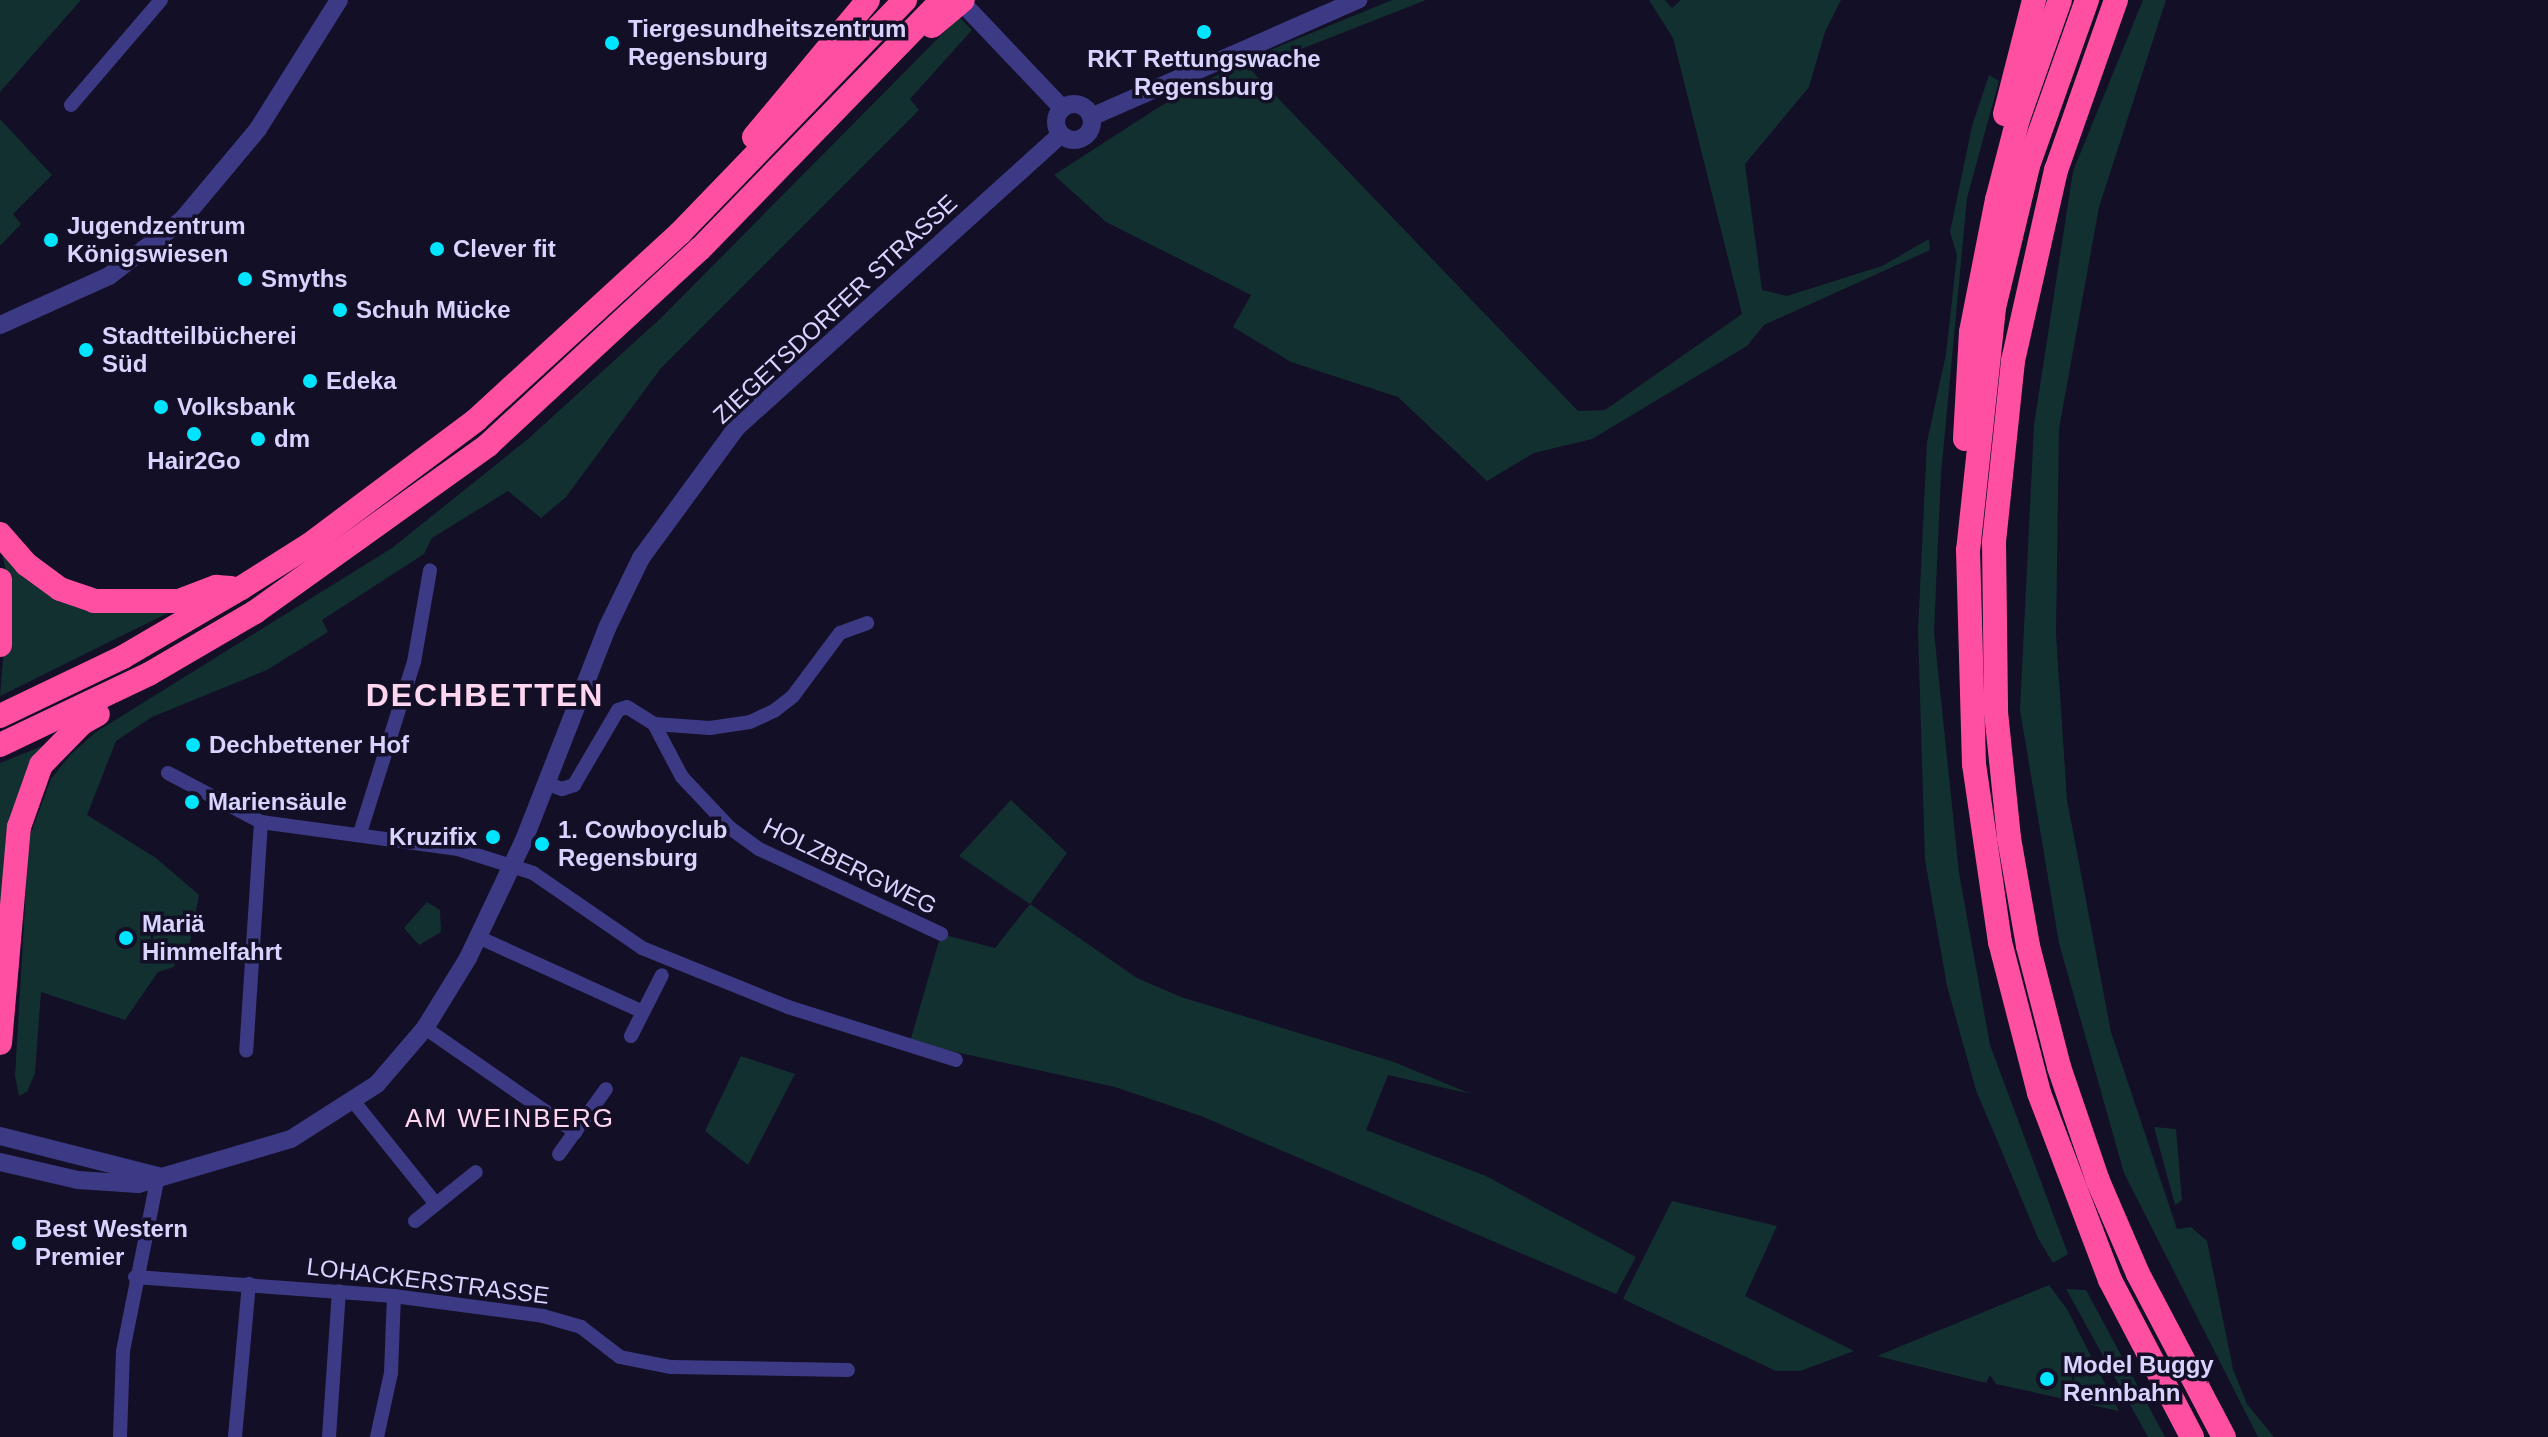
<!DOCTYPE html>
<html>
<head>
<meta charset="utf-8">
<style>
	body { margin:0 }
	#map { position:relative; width:2548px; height:1437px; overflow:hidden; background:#130f26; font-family:Helvetica,sans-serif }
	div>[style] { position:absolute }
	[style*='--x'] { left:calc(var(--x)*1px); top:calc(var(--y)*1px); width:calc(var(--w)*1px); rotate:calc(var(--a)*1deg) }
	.green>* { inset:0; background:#12302f }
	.minor>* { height:14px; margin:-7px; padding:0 7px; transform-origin:7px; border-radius:7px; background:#3d3a85 }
	.tertiary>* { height:18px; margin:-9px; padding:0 9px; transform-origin:9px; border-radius:9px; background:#3d3a85 }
	.tertiary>.ring { margin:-9px; padding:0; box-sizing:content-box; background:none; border:18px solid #3d3a85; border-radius:50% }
	.motorway>* { height:24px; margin:-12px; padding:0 12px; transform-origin:12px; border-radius:12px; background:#ff4fa3 }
	.dots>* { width:22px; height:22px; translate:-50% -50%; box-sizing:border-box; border:4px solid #130f26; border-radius:50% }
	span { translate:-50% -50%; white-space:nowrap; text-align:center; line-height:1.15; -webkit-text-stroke:7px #130f26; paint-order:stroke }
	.poi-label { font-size:24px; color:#d9d4ff; font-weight:700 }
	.left { translate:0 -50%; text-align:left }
	.right { translate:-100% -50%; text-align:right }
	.street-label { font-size:24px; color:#d9d4ff }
	.neighbourhood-label { font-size:26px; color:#ffd6f0; letter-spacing:2px }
	.district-label { font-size:32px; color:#ffd6f0; font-weight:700; letter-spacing:2px }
</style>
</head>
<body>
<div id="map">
	<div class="green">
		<i style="clip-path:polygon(0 0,81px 0,0 92px)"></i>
		<i style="clip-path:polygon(1392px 0,1426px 0,1250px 69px,1578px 411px,1605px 410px,1742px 314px,1673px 38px,1649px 0,1665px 0,1672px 8px,1681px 0,1841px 0,1825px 32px,1809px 87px,1745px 164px,1762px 290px,1787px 296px,1882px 266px,1929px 239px,1930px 250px,1764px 325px,1747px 346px,1592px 439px,1534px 453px,1487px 481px,1398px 397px,1291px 362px,1233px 327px,1251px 295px,1106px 222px,1054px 175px,1159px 107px,1243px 61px)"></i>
		<i style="clip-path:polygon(2143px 0,2166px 0,2099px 207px,2059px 429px,2056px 634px,2067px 800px,2111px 1032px,2177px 1229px,2191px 1227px,2207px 1241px,2233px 1369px,2247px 1404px,2274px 1437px,2258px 1437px,2124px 1173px,2059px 943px,2020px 710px,2034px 425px,2073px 171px)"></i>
		<i style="clip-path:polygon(959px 17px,972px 30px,910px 99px,919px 110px,661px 368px,566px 497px,541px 518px,508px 491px,432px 538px,424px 554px,322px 620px,328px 632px,267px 670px,152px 717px,116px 741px,87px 815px,156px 858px,199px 895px,187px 958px,178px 955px,174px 967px,158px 972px,125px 1020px,41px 992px,35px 1073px,27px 1092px,19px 1096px,15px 1076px,29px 838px,51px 779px,70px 755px,96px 732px,392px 548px,528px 439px,661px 318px)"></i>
		<i style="clip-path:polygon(1989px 75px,1999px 81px,1967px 198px,1941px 474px,1934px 632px,1959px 873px,1990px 1045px,2068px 1254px,2053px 1263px,2038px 1238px,1976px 1090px,1947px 986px,1925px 860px,1918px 631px,1927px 442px,1946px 354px,1957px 255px,1950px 232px,1972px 126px)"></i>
		<i style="clip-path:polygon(0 119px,52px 175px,13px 214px,21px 224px,0 246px)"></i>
		<i style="clip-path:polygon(1px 548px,108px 611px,172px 611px,0 696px,9px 586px)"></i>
		<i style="clip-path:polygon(50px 743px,0 924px,0 763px)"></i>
		<i style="clip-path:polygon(1011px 800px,1067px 853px,1030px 904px,1137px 978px,1181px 997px,1394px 1062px,1471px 1094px,1388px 1075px,1366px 1130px,1486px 1176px,1636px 1257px,1616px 1294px,1201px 1116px,1115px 1087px,910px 1042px,941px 934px,995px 948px,1030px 904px,959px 856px)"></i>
		<i style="clip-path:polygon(427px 902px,440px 910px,441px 932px,419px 945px,404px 928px)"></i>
		<i style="clip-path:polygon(741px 1056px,795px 1074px,748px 1165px,705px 1131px)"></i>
		<i style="clip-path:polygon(2154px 1127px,2176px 1129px,2182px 1200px,2175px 1205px)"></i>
		<i style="clip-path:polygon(1672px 1201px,1777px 1226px,1745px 1296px,1854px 1351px,1800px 1371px,1776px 1371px,1623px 1299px)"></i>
		<i style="clip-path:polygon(2049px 1285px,2067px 1309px,2119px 1411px,1996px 1384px,1990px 1375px,1986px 1383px,1877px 1356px)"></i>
		<i style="clip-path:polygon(2066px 1289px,2086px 1290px,2165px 1437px,2148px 1437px)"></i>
	</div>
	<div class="minor">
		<i style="--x:71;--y:105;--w:138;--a:-49.4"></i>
		<i style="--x:654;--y:724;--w:60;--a:62.2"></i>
		<i style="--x:682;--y:777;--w:70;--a:46.7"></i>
		<i style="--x:730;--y:828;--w:36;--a:36"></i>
		<i style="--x:759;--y:849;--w:201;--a:25"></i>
		<i style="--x:168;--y:773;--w:105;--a:27.8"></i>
		<i style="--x:261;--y:822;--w:229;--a:93.7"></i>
		<i style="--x:546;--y:783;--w:17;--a:21"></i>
		<i style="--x:562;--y:789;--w:13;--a:-18"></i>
		<i style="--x:574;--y:785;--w:87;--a:-59.6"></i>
		<i style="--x:618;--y:710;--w:9;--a:-18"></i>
		<i style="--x:627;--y:707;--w:32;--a:32"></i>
		<i style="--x:654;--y:724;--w:56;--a:4.1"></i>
		<i style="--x:710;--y:728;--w:40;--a:-8.5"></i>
		<i style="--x:750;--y:722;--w:26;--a:-25"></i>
		<i style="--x:774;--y:711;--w:24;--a:-38"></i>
		<i style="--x:793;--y:696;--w:79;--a:-53.3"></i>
		<i style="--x:840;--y:633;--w:29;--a:-20"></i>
		<i style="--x:261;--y:822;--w:199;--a:7.8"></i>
		<i style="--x:458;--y:849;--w:79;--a:17.7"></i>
		<i style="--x:533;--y:873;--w:132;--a:34.5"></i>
		<i style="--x:642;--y:948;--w:157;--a:22"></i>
		<i style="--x:788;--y:1007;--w:176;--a:17.5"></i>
		<i style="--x:360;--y:833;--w:179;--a:-72.5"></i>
		<i style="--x:414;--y:662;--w:93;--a:-80.1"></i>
		<i style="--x:478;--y:937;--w:181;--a:24.4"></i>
		<i style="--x:425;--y:1028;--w:183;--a:34.7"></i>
		<i style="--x:631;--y:1036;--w:68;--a:-63.1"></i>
		<i style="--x:354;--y:1102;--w:131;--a:51.2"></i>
		<i style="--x:559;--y:1154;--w:80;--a:-54.1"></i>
		<i style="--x:415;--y:1221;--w:78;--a:-38.8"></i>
		<i style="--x:135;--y:1277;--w:260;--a:4.2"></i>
		<i style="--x:394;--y:1296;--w:150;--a:7.6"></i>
		<i style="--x:543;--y:1316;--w:40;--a:16"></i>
		<i style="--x:581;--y:1327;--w:49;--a:37.6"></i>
		<i style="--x:620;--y:1357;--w:52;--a:11.1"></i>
		<i style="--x:671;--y:1367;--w:177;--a:1"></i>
		<i style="--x:120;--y:1437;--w:86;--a:-88"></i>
		<i style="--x:123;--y:1351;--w:178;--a:-78.7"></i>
		<i style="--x:235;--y:1437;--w:154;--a:-84.8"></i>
		<i style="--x:329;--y:1437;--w:146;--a:-86.1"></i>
		<i style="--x:377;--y:1437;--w:66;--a:-77.7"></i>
		<i style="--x:391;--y:1373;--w:77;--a:-87.8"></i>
	</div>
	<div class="tertiary">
		<i style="--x:969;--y:10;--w:135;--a:46.5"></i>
		<i class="ring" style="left:1056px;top:104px;width:18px;height:18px"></i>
		<i style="--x:1091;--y:117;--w:292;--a:-23.7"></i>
		<i style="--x:0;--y:325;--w:120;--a:-24.2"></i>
		<i style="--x:109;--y:276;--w:92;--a:-37.5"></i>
		<i style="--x:182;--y:220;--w:119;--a:-50.1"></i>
		<i style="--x:258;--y:129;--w:152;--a:-57.9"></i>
		<i style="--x:0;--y:1136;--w:163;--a:14.2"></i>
		<i style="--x:0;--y:1162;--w:80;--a:13"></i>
		<i style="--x:78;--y:1180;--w:60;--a:3.8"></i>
		<i style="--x:138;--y:1184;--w:159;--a:-16.4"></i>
		<i style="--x:291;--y:1139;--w:102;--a:-32.6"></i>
		<i style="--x:377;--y:1084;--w:74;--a:-49.4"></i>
		<i style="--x:425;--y:1028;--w:82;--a:-58.4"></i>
		<i style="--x:468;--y:958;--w:131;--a:-64.6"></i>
		<i style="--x:524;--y:840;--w:228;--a:-68.6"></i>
		<i style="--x:607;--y:628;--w:78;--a:-64.1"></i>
		<i style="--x:641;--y:558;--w:161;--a:-53.8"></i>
		<i style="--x:736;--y:428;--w:437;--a:-42.1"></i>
	</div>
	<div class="motorway">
		<i style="--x:2087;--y:0;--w:176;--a:109.6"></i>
		<i style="--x:2028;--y:166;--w:146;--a:103.5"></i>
		<i style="--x:1994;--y:308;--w:243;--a:96.1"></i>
		<i style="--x:1968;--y:550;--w:214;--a:88.4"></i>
		<i style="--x:1974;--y:764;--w:180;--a:81.7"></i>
		<i style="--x:2000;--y:942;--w:156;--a:75.5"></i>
		<i style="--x:2039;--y:1093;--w:200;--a:69.2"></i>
		<i style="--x:2110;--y:1280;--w:177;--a:62.4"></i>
		<i style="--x:2116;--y:0;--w:180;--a:109.4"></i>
		<i style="--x:2056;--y:170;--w:196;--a:102.7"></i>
		<i style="--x:2013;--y:361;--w:182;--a:96"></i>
		<i style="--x:1994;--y:542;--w:170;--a:89.3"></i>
		<i style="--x:1996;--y:712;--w:127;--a:84.1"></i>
		<i style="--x:2009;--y:838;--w:110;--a:80"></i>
		<i style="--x:2028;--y:946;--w:125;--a:75.6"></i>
		<i style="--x:2059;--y:1067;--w:120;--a:71.1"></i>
		<i style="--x:2098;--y:1181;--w:101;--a:66.7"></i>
		<i style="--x:2138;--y:1274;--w:184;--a:62.2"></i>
		<i style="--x:932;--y:26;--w:40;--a:-40"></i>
		<i style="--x:2005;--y:114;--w:118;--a:-75.7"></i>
		<i style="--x:754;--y:137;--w:178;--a:-50.2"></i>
		<i style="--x:1965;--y:439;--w:107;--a:-86.8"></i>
		<i style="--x:1971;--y:332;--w:135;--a:-78.9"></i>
		<i style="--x:1997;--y:200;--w:84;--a:-75.5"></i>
		<i style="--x:2018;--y:119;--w:126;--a:-70.6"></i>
		<i style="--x:0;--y:534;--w:40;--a:49"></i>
		<i style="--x:26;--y:564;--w:42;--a:36.3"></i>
		<i style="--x:60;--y:589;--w:36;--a:19"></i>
		<i style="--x:94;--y:601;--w:85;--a:0"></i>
		<i style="--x:179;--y:601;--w:40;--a:-21"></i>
		<i style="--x:216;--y:587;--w:15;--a:4"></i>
		<i style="--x:0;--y:580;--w:65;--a:90"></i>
		<i style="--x:0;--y:716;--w:136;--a:-25.6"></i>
		<i style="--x:123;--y:657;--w:137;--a:-30.3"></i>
		<i style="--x:241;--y:588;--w:80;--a:-32.3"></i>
		<i style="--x:309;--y:545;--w:209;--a:-36.8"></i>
		<i style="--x:476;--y:420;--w:277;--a:-42.5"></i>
		<i style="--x:680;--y:233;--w:324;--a:-46"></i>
		<i style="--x:0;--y:745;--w:165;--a:-25.5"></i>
		<i style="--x:149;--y:674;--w:123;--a:-30.3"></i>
		<i style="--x:255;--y:612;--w:287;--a:-35.6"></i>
		<i style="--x:488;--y:445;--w:289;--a:-42.8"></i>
		<i style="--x:700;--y:249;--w:347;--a:-45.8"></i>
		<i style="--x:0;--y:1043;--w:217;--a:-85"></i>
		<i style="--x:19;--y:827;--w:66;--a:-70.5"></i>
		<i style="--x:41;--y:765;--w:59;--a:-45.7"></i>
		<i style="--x:82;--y:723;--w:18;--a:-29"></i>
	</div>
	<div class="dots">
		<i style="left:1204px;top:32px;background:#00e5ff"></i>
		<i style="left:612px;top:43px;background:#00e5ff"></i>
		<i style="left:51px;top:240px;background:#00e5ff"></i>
		<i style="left:437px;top:249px;background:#00e5ff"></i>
		<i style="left:245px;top:279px;background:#00e5ff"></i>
		<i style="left:340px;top:310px;background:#00e5ff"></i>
		<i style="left:86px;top:350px;background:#00e5ff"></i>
		<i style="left:310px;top:381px;background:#00e5ff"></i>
		<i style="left:161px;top:407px;background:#00e5ff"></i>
		<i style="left:194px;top:434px;background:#00e5ff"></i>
		<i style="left:258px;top:439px;background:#00e5ff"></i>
		<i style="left:193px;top:745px;background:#00e5ff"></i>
		<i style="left:192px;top:802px;background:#00e5ff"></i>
		<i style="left:493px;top:837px;background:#00e5ff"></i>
		<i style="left:542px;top:844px;background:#00e5ff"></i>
		<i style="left:126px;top:938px;background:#00e5ff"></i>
		<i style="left:19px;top:1243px;background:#00e5ff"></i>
		<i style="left:2047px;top:1379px;background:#00e5ff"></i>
	</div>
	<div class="poi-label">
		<span class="left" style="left:628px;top:43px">Tiergesundheitszentrum<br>Regensburg</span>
		<span style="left:1204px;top:73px">RKT Rettungswache<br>Regensburg</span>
		<span class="left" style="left:67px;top:240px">Jugendzentrum<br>Königswiesen</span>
		<span class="left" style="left:453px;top:249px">Clever fit</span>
		<span class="left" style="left:261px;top:279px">Smyths</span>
		<span class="left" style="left:356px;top:310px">Schuh Mücke</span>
		<span class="left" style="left:102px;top:350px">Stadtteilbücherei<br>Süd</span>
		<span class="left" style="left:326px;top:381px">Edeka</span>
		<span class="left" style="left:177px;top:407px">Volksbank</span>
		<span class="left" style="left:274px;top:439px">dm</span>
		<span style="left:194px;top:461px">Hair2Go</span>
		<span class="left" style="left:209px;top:745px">Dechbettener Hof</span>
		<span class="left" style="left:208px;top:802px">Mariensäule</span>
		<span class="left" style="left:558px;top:844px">1. Cowboyclub<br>Regensburg</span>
		<span class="right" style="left:477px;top:837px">Kruzifix</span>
		<span class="left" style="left:142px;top:938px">Mariä<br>Himmelfahrt</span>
		<span class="left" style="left:35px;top:1243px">Best Western<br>Premier</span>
		<span class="left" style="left:2063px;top:1379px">Model Buggy<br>Rennbahn</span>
	</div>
	<div class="street-label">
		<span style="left:835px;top:309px;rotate:-43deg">ZIEGETSDORFER STRASSE</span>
		<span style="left:850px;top:866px;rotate:26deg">HOLZBERGWEG</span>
		<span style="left:428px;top:1281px;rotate:7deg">LOHACKERSTRASSE</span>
	</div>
	<div class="neighbourhood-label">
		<span style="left:510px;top:1119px">AM WEINBERG</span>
	</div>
	<div class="district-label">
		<span style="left:485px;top:695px">DECHBETTEN</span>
	</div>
</div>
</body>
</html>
